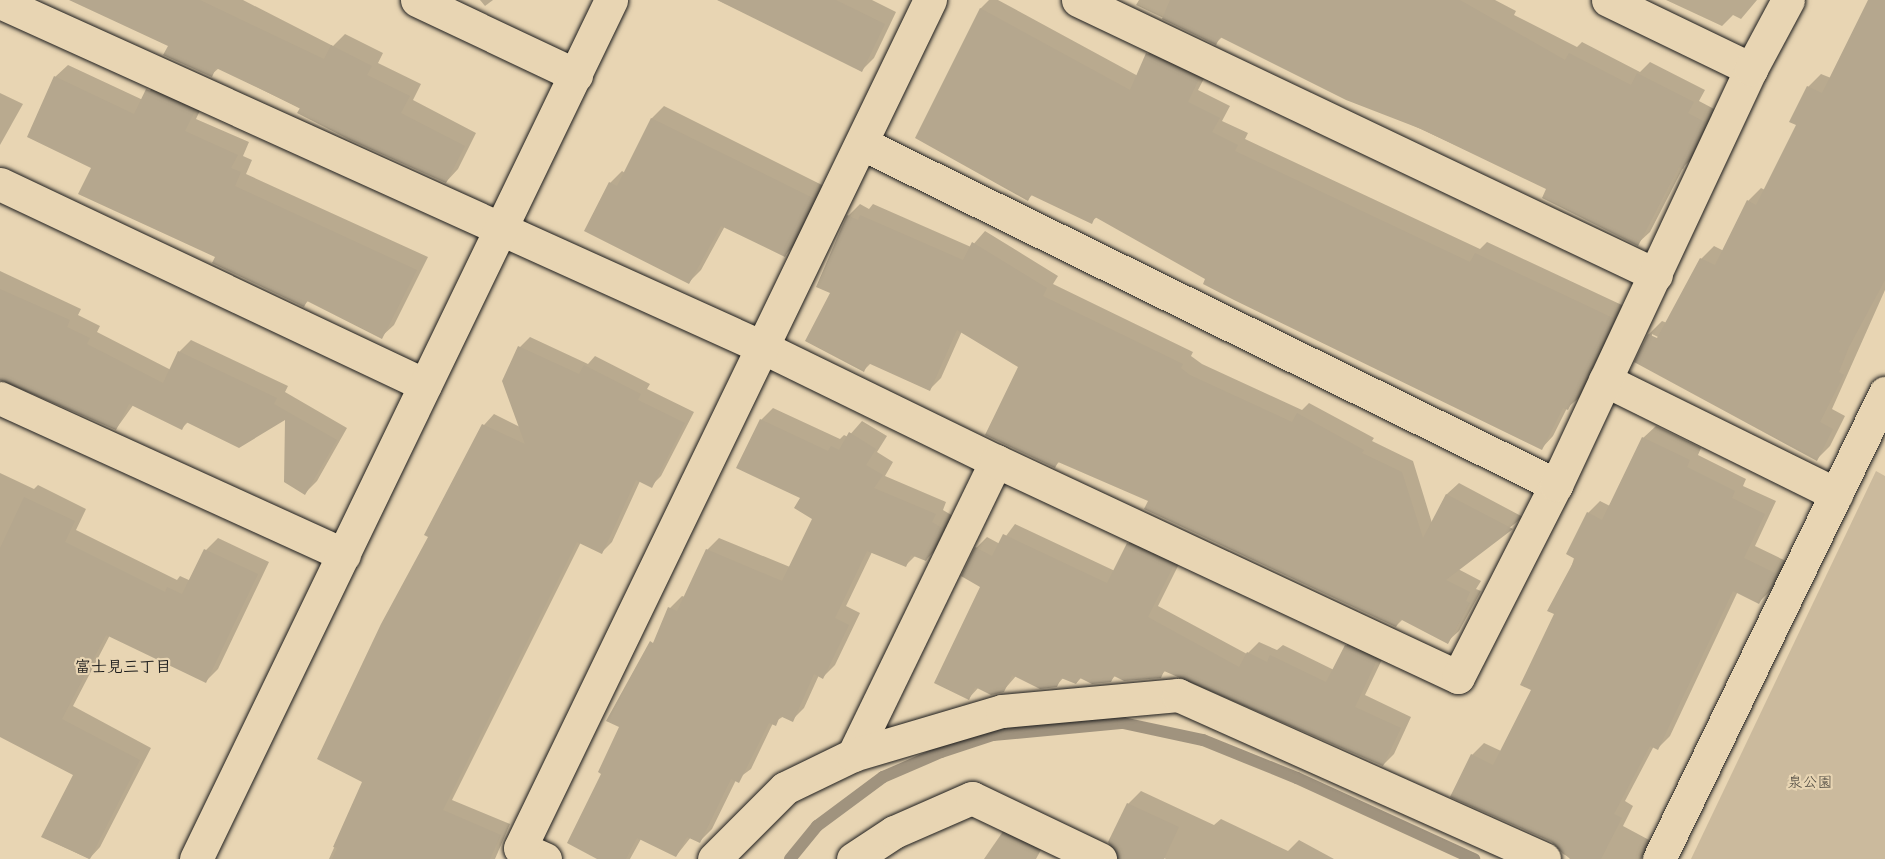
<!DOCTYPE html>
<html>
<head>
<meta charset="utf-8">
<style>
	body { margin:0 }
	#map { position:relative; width:1885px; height:859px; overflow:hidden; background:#e8d5b3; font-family:Kalam,"Klee One",sans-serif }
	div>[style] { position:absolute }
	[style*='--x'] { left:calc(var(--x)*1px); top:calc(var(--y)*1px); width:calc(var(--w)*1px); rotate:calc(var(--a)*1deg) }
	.green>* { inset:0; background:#cbba9d }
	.shadow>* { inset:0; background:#0003 }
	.stream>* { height:12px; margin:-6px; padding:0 6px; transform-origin:6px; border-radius:6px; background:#a0937e }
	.building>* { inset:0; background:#b5a78e }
	.roads { filter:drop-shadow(0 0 2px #1c1c1c) drop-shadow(0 0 2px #1c1c1c) }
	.street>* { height:33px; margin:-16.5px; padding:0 16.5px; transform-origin:16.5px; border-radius:16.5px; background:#e8d5b3 }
	.secondary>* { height:33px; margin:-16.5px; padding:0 16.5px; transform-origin:16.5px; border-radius:16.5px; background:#e8d5b3 }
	span { translate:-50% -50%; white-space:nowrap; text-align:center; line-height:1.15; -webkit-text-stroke:4.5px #e8d5b3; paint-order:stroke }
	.park-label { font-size:15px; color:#48443c }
	.neighbourhood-label { font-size:16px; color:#1c1c1c; font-weight:700 }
</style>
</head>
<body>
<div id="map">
	<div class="green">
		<i style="clip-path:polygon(1876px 471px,1885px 476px,1885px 859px,1691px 859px)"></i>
	</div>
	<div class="shadow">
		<i style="clip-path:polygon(104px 0,243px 0,333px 46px,345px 34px,383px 53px,378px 63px,421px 84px,413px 100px,476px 133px,458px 169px,446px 182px,219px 68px,211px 75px)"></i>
		<i style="clip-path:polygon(480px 0,493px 0,485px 6px)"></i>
		<i style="clip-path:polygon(718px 0,872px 0,896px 12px,874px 58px,862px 70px)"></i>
		<i style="clip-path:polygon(989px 0,998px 0,1138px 76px,1148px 54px,1159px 43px,1210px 67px,1198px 90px,1230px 106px,1222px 121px,1248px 133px,1245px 139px,1480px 249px,1487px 242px,1624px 306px,1580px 397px,1567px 408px,1553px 436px,1542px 448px,1207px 279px,1097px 217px,1091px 222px,1033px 194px,1027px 200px,917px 137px,981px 8px)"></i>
		<i style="clip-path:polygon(1139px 0,1495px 0,1516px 11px,1514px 15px,1577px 47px,1582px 42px,1640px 72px,1650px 62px,1705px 90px,1699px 101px,1716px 110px,1695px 156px,1684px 166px,1650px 232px,1637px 244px,1548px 188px,1222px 37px,1216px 43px,1136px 5px)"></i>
		<i style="clip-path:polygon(1666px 0,1757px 0,1741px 19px,1733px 15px,1722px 26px)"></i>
		<i style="clip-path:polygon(evenodd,1870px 0,1885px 0,1885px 290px,1832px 409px,1845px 416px,1830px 446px,1817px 459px,1636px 361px,1649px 334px,1662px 321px,1667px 323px,1701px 259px,1714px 246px,1724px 251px,1748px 201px,1761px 188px,1765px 190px,1798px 125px,1791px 121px,1808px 87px,1821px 74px,1831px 78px,1870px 0,1652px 334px,1664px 340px,1663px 342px,1652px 337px,1652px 334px)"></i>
		<i style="clip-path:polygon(68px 65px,143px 100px,160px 77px,206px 98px,196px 119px,249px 142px,243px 156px,252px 160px,246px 174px,428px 257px,394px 325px,381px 337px,309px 300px,304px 305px,217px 256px,93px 168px,55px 77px)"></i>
		<i style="clip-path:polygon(0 93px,23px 104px,0 145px)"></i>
		<i style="clip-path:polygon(664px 106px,824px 186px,797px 243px,785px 255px,725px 226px,701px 270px,689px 282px,610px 183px,622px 171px,625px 173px,652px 118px)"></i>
		<i style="clip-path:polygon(860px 204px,869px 209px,873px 204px,971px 247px,985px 231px,1058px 276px,1053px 284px,1193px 352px,1191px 356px,1202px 364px,1302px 410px,1309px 403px,1374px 438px,1372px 441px,1413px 461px,1432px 523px,1447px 494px,1459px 483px,1523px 517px,1458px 569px,1481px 581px,1476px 589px,1481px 591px,1459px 631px,1447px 642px,1403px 619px,1396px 626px,1150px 500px,1060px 461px,1055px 466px,1020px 366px,962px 331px,941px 378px,929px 390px,871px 363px,864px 370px,832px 293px,848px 216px)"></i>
		<i style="clip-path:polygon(0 271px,81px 309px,78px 315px,100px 326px,97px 332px,171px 370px,179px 352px,191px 340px,288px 386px,285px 392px,347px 428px,317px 481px,305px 493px,287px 417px,188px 422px,182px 428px,134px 404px,116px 429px,0 378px)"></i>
		<i style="clip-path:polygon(530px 337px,588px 364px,595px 356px,650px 384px,647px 389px,694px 412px,661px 476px,651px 486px,640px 481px,612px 542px,602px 552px,581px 542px,452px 800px,510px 824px,495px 859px,329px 859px,364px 781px,430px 536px,426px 534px,484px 425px,494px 414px,520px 427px,520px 347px)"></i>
		<i style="clip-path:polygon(773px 408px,840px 439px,844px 435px,848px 437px,862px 421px,887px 436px,877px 452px,893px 462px,885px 476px,946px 502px,943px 510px,953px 516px,938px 547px,926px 560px,916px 555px,905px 566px,872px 552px,846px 606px,860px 613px,835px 665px,823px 677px,819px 675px,804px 708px,792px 720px,784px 716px,773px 723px,751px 769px,736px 780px,712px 829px,700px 841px,691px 837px,676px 856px,641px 839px,630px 859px,600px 859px,603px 773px,621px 726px,608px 720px,659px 634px,670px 608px,682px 596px,685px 597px,707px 550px,719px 538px,790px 567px,814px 519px,761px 420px)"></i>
		<i style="clip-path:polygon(1656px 426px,1701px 448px,1698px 455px,1746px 479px,1743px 486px,1776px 501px,1755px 546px,1786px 561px,1771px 590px,1759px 602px,1738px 591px,1670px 736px,1658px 748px,1654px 746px,1625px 801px,1633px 806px,1623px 826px,1651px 841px,1641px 859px,1573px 859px,1563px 854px,1472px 755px,1484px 743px,1501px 751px,1533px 690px,1588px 513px,1600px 501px,1610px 506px,1643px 438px)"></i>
		<i style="clip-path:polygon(0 473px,34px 489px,38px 485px,86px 509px,76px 530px,177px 580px,180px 576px,191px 581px,206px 550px,218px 538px,269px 562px,218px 669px,206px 681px,110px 635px,73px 706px,151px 748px,100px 847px,89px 859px,43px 837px,75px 775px,0 735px)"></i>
		<i style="clip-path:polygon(1015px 524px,1115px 571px,1128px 544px,1139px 533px,1184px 554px,1158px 606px,1247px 654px,1259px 642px,1277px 650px,1283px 645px,1334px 670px,1346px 646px,1357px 634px,1387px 649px,1365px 695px,1411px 717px,1394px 754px,1383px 765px,1166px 670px,1160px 676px,1116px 675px,1110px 681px,1082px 677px,1076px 683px,1064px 677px,1056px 686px,1016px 676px,1003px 691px,979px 687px,969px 698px,982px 587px,963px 575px,976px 548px,987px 537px,1000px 544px)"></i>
		<i style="clip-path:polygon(1141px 791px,1214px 825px,1221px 819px,1288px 851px,1299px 840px,1334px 859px,1166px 859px,1113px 836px,1128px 804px)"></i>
		<i style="clip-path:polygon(1004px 830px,1042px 848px,1036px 859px,984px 859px)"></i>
	</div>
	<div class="stream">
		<i style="--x:790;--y:859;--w:43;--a:-50.7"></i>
		<i style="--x:817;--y:826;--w:82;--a:-36.6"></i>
		<i style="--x:883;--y:777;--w:63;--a:-23.3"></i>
		<i style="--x:941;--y:752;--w:55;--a:-18.1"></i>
		<i style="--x:993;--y:735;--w:131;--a:-5.3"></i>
		<i style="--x:1123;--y:723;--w:82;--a:12"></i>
		<i style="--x:1203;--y:740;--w:101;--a:22"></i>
		<i style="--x:1297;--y:778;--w:195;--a:24.6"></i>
	</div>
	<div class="building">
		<i style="clip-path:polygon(69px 0,200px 0,324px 59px,331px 45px,372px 66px,367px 75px,410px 96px,401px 113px,465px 146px,446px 183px,350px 140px,297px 113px,300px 108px,216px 68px,212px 77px,163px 55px,168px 46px)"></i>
		<i style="clip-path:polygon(717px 0,836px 0,885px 24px,862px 72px)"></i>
		<i style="clip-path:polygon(1170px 0,1460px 0,1565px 60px,1569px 53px,1631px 85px,1637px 73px,1694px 102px,1688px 113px,1705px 122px,1683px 169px,1679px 167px,1638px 246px,1542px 198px,1546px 189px,1421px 129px,1346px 100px,1220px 37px,1216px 45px,1162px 19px)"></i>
		<i style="clip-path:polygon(1868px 0,1885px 0,1885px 280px,1849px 347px,1839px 372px,1844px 375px,1820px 422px,1833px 429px,1817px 461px,1634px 362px,1648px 334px,1657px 338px,1700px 258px,1715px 265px,1747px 200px,1756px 205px,1796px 125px,1789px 122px,1807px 86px,1822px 93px)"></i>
		<i style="clip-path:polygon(980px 8px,1130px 90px,1146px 53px,1199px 79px,1188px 102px,1220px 118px,1212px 132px,1238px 145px,1235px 151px,1470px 262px,1475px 253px,1613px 318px,1568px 410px,1563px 408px,1542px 450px,1234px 300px,1203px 284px,1205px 279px,1095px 217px,1092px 224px,1031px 195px,1028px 201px,915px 138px)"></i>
		<i style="clip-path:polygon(54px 76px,134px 114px,146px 89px,195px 111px,185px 131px,238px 155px,231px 168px,241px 172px,235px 186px,417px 270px,382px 339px,307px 301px,304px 307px,212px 263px,215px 257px,78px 194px,91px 168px,27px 137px)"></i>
		<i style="clip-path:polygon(651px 118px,813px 198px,785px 257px,721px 226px,689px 284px,584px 231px,609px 182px,617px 186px)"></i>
		<i style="clip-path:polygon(847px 215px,858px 220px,860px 215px,963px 260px,972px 242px,1047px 288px,1043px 296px,1183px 364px,1181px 368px,1190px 375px,1292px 422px,1297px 413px,1364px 450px,1362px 453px,1402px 472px,1423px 538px,1446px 494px,1513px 529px,1446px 580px,1470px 592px,1466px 601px,1470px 603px,1448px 644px,1400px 619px,1396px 627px,1144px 509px,1148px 501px,1058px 462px,1055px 468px,985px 435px,1018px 367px,957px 330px,930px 391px,868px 363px,864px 372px,805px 341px,830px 293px,816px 287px)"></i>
		<i style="clip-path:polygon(0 289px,70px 320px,67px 327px,90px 338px,87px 344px,163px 383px,178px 351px,277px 398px,274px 404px,337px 440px,305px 495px,284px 482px,285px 420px,239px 448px,186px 422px,182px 430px,129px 404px,116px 430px,0 380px)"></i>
		<i style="clip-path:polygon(518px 346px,579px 374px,584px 365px,641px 394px,638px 400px,685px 423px,652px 488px,636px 480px,602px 554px,577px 542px,443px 810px,501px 835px,490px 859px,332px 859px,337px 848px,333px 847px,362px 782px,317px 759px,381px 624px,428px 537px,424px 535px,482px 424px,525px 444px,502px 381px)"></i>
		<i style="clip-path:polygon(760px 419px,828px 451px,831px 446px,839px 450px,849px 432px,876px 449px,866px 465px,883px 475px,874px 488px,936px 514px,932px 522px,942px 528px,926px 561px,911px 555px,906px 567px,867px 551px,835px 618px,849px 625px,823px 679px,814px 674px,793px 722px,780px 716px,776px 726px,769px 723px,739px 783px,731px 779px,700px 843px,687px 837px,676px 857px,637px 838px,626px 859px,597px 859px,567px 843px,601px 774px,598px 772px,619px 727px,606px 721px,650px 641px,653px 643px,668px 607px,677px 611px,706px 549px,782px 581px,812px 519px,794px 508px,800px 498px,736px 468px)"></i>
		<i style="clip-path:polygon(1642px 437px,1690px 460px,1687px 467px,1735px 491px,1732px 498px,1765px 514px,1744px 558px,1775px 573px,1759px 604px,1733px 591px,1658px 750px,1650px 746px,1614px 814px,1622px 818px,1601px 859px,1570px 859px,1552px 842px,1450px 797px,1471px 754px,1493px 765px,1531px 690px,1520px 685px,1554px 614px,1547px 611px,1575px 559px,1566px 554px,1587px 512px,1602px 520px)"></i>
		<i style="clip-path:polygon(24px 497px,75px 521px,65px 542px,165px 592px,167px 587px,182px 594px,204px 549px,258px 574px,206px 683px,106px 635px,62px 719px,140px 760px,90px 859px,41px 837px,73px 775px,0 737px,0 548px)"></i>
		<i style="clip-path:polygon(1003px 534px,1107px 583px,1127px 543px,1174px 565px,1148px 617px,1239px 667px,1247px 652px,1267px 662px,1270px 655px,1326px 682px,1345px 645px,1377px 660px,1355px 707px,1401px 728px,1383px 766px,1164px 671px,1161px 678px,1124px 681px,1114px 676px,1111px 682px,1092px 684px,1080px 678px,1076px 684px,1061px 678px,1057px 687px,1040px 689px,1012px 675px,1004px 692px,991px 695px,975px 687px,969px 700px,934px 683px,980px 587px,961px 576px,975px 547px,992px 556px)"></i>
		<i style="clip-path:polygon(1127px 803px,1179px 827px,1164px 859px,1118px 859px,1108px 842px)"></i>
	</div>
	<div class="roads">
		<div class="street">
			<i style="--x:417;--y:0;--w:176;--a:25.3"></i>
			<i style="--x:1078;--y:0;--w:640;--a:25.44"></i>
			<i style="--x:1608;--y:0;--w:159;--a:25.8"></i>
			<i style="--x:0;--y:2;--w:839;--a:24.36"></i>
			<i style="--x:764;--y:348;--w:258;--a:26"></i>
			<i style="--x:996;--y:461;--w:327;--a:115.9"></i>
			<i style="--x:861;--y:143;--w:775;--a:26.2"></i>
			<i style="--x:0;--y:184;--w:470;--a:25.3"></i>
			<i style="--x:1605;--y:380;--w:258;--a:26.3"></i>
			<i style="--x:0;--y:398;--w:378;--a:24.5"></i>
			<i style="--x:996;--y:461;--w:510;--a:25.06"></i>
			<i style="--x:1458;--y:677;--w:216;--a:-63"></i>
			<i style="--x:1556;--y:485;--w:459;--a:-64.9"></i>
			<i style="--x:1751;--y:69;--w:78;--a:-61.8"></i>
			<i style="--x:545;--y:859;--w:27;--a:-156"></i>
			<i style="--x:520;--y:848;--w:942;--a:-64.2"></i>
			<i style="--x:714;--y:859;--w:100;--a:-45"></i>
			<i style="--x:785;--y:788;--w:76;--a:-25.9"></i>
			<i style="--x:853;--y:755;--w:155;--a:-16.5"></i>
			<i style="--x:1002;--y:711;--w:177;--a:-5.2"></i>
			<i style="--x:1178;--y:695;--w:401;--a:24.1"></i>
			<i style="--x:853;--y:859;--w:49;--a:-33.4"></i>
			<i style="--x:894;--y:832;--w:85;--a:-23.6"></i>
			<i style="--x:972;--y:798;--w:142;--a:25.5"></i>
			<i style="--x:1659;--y:859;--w:518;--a:-64.13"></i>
		</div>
		<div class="secondary">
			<i style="--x:196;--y:859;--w:954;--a:-64.21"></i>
		</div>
	</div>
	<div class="park-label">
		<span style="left:1810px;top:784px">泉公園</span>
	</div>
	<div class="neighbourhood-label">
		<span style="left:123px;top:668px">富士見三丁目</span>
	</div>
</div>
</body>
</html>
